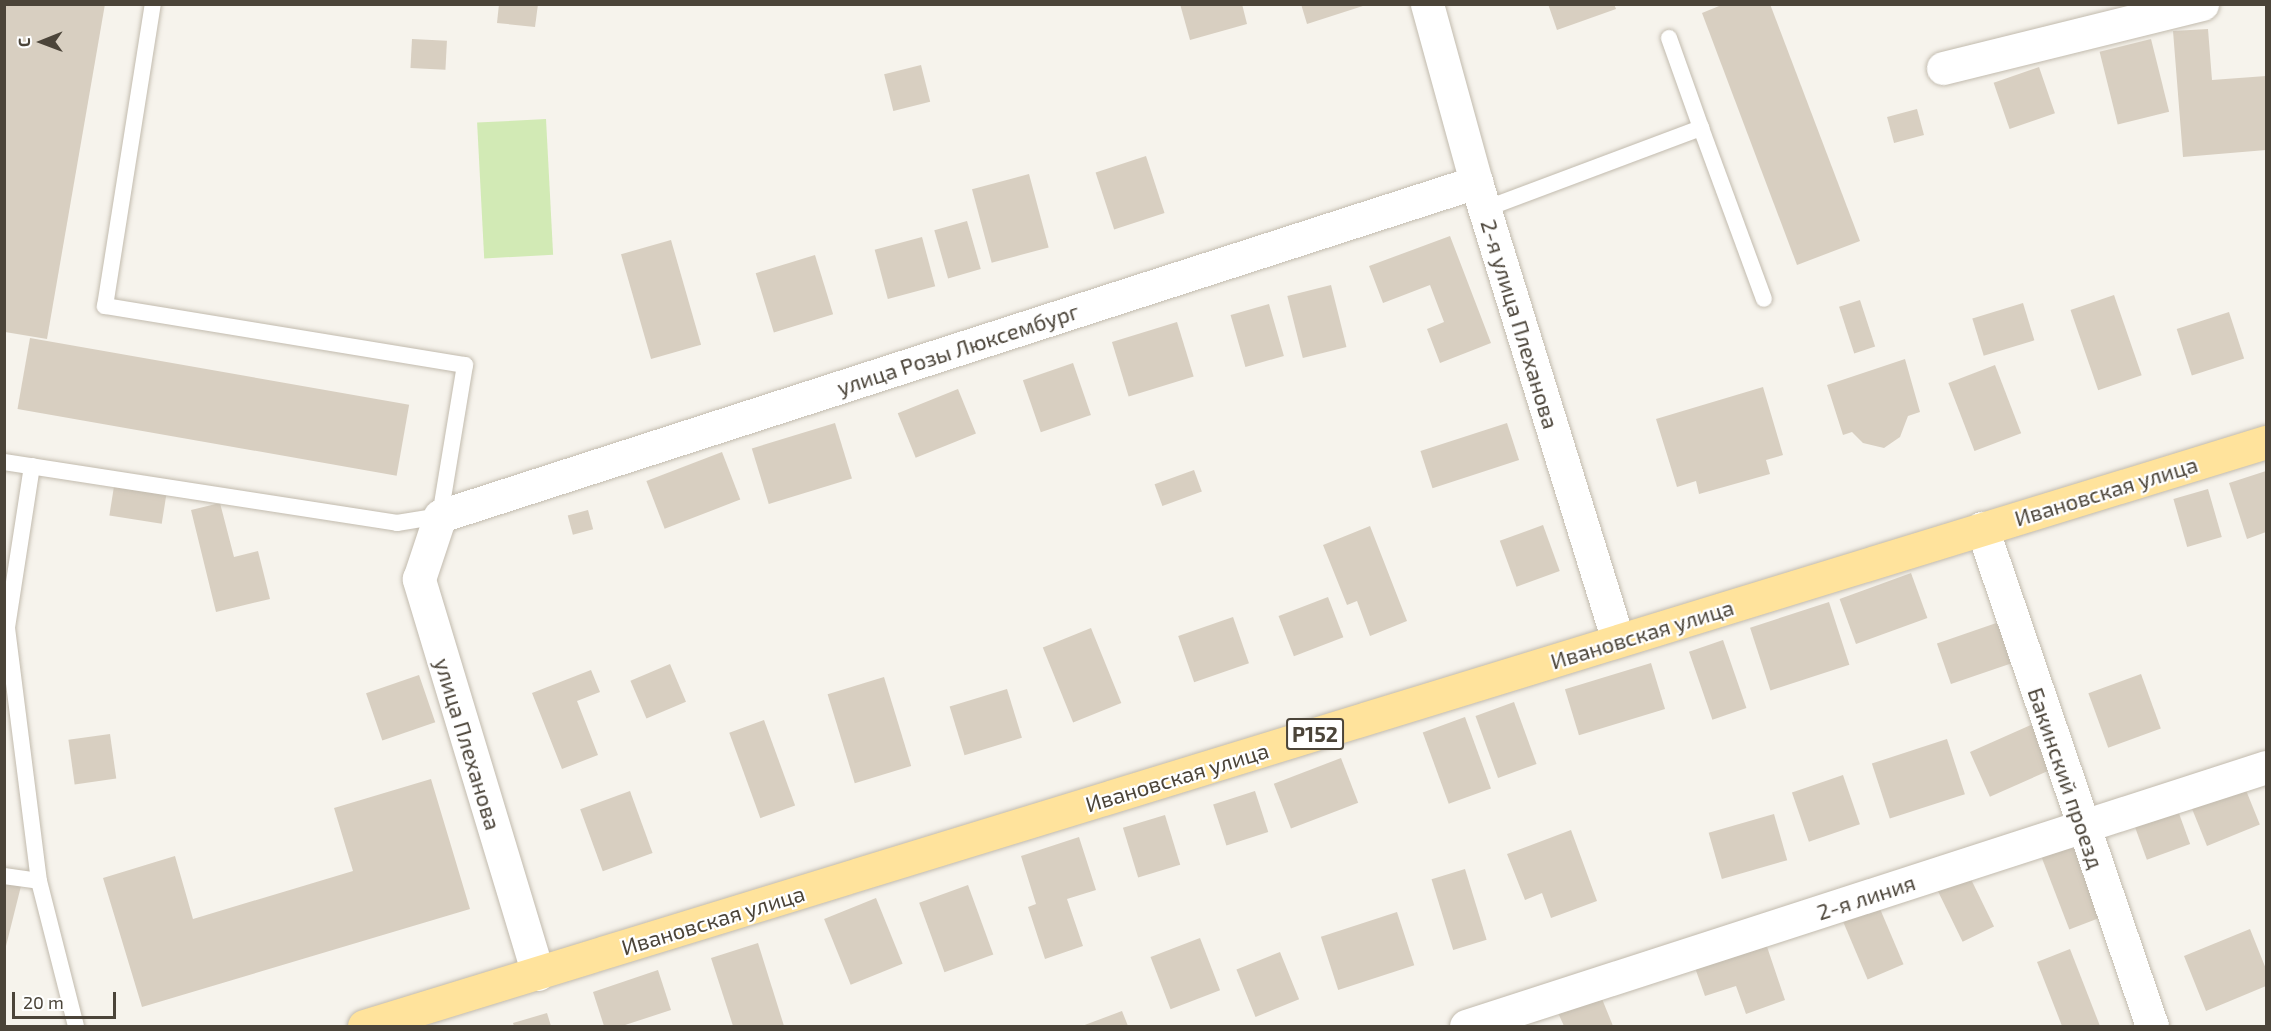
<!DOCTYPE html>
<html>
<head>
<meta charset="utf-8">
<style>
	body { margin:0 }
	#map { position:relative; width:2271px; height:1031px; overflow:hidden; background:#f6f3ec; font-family:"Exo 2",sans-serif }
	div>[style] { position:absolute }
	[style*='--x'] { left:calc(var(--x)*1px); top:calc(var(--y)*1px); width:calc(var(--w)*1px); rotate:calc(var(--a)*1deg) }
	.green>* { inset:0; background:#d2eab5; transform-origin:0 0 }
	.building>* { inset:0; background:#d8cfc1; transform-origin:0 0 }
	.roads { filter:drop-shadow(0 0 2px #c2bbae) drop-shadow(0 0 2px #c2bbae) }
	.service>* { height:16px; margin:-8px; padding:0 8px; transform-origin:8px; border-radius:8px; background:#fff }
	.minor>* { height:33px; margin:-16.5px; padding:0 16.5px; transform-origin:16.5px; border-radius:16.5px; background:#fff }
	.primary>* { height:33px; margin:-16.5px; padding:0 16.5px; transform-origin:16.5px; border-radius:16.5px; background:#ffe39c }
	span { translate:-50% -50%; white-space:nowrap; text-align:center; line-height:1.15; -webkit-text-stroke:4.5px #fff; paint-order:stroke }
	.shield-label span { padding:2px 4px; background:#fff; border:2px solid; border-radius:4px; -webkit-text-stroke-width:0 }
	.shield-label { font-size:21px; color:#4b4439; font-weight:700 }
	.street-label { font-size:22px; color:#4b4439 }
	.frame { position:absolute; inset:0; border:6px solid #4b4439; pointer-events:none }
	.north { position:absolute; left:12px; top:12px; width:60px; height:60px; -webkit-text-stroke:4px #fff; paint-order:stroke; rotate:269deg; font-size:16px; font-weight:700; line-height:24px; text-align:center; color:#4b4439 }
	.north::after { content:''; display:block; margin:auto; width:21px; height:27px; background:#4b4439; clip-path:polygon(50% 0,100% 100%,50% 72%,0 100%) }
	.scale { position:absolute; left:12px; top:992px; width:104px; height:27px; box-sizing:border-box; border:3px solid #4b4439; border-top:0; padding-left:8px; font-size:18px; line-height:21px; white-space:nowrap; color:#4b4439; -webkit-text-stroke:4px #fff; paint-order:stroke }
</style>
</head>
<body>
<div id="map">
	<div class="green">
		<i style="left:546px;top:119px;width:136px;height:69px;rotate:87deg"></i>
	</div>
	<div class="building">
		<i style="clip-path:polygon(5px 4px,105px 4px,47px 339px,5px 332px)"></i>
		<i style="clip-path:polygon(499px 4px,538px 4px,535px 27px,497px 23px)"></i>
		<i style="clip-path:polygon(1180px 4px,1242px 4px,1247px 24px,1190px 40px)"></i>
		<i style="clip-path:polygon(1301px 4px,1366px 4px,1366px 5px,1307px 24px)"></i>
		<i style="clip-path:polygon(1548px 4px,1614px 4px,1616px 9px,1557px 30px)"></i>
		<i style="clip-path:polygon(1724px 4px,1770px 4px,1860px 241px,1797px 265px,1702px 13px)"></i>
		<i style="clip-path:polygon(2208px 29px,2212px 80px,2266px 76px,2266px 150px,2183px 157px,2173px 31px)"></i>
		<i style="left:412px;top:39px;width:35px;height:29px;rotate:3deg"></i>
		<i style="left:2151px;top:39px;width:75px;height:53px;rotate:76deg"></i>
		<i style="left:921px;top:65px;width:38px;height:38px;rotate:76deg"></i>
		<i style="left:2039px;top:67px;width:49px;height:48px;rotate:71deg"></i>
		<i style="left:1917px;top:109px;width:27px;height:31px;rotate:75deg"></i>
		<i style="left:1146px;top:156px;width:60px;height:53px;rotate:72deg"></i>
		<i style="left:1029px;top:174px;width:76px;height:59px;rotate:75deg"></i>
		<i style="left:967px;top:221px;width:50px;height:34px;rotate:74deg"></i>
		<i style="clip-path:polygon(1450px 236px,1491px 343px,1440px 363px,1427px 329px,1444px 322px,1430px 285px,1383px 303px,1369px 266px)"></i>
		<i style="left:922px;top:237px;width:51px;height:49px;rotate:75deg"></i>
		<i style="left:671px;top:240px;width:109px;height:52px;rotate:74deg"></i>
		<i style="left:815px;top:255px;width:62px;height:62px;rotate:73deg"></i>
		<i style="left:1331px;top:285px;width:64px;height:45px;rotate:76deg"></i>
		<i style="left:2114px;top:295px;width:85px;height:46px;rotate:71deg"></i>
		<i style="left:1860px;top:300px;width:49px;height:22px;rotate:72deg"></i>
		<i style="left:2023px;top:303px;width:39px;height:53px;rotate:73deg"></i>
		<i style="left:1269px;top:304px;width:54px;height:40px;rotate:74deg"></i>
		<i style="left:2229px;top:312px;width:49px;height:55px;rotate:72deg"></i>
		<i style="left:1177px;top:322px;width:57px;height:68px;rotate:73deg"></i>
		<i style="left:30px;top:338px;width:385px;height:72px;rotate:10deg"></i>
		<i style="clip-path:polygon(1905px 359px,1920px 412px,1908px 416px,1900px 437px,1884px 448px,1863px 443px,1852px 432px,1843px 435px,1827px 385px)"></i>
		<i style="left:1073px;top:363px;width:55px;height:53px;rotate:71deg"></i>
		<i style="left:1995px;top:365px;width:73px;height:50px;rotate:69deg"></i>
		<i style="clip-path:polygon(1763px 387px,1783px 455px,1766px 460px,1770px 474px,1699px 494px,1696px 481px,1677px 487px,1656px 419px)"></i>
		<i style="left:958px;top:389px;width:48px;height:65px;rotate:68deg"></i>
		<i style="left:835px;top:423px;width:58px;height:87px;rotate:73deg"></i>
		<i style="left:1507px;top:423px;width:39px;height:91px;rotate:72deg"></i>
		<i style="left:722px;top:452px;width:51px;height:81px;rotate:69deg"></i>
		<i style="left:1194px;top:470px;width:23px;height:42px;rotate:70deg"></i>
		<i style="clip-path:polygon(2266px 471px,2266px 532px,2247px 539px,2229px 483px)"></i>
		<i style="left:115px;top:480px;width:53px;height:36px;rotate:9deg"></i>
		<i style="left:2208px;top:489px;width:50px;height:36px;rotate:74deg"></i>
		<i style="clip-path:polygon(220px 503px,234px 557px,258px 551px,270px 599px,216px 612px,191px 510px)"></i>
		<i style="left:588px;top:510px;width:20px;height:21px;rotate:75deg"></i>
		<i style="left:1543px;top:525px;width:49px;height:46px;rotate:70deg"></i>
		<i style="clip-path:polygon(1370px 526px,1407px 621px,1370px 636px,1357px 601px,1347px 605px,1323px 545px)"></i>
		<i style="left:1911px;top:573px;width:48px;height:76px;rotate:70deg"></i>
		<i style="left:1328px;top:597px;width:43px;height:53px;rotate:69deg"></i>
		<i style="left:1829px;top:602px;width:66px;height:83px;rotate:72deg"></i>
		<i style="left:1233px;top:617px;width:49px;height:58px;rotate:71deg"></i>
		<i style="left:2005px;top:620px;width:43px;height:72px;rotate:71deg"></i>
		<i style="left:1091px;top:628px;width:81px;height:52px;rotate:68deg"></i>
		<i style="left:1723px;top:640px;width:72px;height:36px;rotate:71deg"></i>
		<i style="left:1651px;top:663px;width:48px;height:90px;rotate:73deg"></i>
		<i style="left:670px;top:664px;width:41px;height:43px;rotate:67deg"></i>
		<i style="clip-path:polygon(591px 670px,600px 692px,577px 701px,598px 755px,562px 769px,532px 693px)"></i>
		<i style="left:2141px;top:674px;width:58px;height:56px;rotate:70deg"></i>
		<i style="left:419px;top:675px;width:50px;height:56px;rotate:71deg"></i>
		<i style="left:884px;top:677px;width:93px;height:59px;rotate:73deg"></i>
		<i style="left:1007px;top:689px;width:51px;height:60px;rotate:73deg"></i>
		<i style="left:1514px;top:702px;width:66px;height:41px;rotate:70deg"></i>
		<i style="left:1465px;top:717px;width:76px;height:45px;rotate:70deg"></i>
		<i style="left:764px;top:720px;width:91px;height:37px;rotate:70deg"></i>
		<i style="left:2033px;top:724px;width:49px;height:69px;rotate:66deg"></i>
		<i style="left:110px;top:734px;width:45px;height:42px;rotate:82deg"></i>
		<i style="left:1947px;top:739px;width:58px;height:79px;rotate:72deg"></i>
		<i style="left:1341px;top:758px;width:48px;height:72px;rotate:69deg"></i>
		<i style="left:2237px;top:768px;width:61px;height:57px;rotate:68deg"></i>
		<i style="left:1843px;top:775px;width:52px;height:54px;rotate:71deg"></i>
		<i style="clip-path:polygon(431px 779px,470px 909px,142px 1007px,103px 878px,175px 856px,193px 919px,353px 871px,334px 808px)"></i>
		<i style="left:630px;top:791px;width:66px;height:53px;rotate:70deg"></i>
		<i style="left:1255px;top:791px;width:43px;height:44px;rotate:72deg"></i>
		<i style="left:2173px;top:797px;width:50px;height:46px;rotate:70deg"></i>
		<i style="left:1774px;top:814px;width:48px;height:68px;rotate:74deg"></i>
		<i style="left:1165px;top:815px;width:52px;height:44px;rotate:73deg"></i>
		<i style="left:2080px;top:829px;width:90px;height:46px;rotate:69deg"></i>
		<i style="clip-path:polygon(1571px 830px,1597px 901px,1551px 918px,1542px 893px,1525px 900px,1507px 854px)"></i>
		<i style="clip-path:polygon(1079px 837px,1096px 890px,1067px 899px,1083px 946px,1045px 959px,1028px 907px,1036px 904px,1021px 856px)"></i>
		<i style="left:1465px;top:869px;width:74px;height:35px;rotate:73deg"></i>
		<i style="left:1966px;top:869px;width:64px;height:35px;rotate:64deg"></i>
		<i style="clip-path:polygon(4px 882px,21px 886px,5px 950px,4px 950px)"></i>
		<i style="left:968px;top:885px;width:74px;height:52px;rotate:70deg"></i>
		<i style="left:1875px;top:897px;width:73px;height:39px;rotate:67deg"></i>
		<i style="left:876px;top:898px;width:71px;height:56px;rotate:68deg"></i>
		<i style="left:1397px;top:912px;width:56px;height:80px;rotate:72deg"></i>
		<i style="clip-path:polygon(1759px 923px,1785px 1000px,1746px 1014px,1736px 986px,1705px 996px,1688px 948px)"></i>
		<i style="clip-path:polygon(2250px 929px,2266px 969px,2266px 986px,2206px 1011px,2184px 956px)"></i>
		<i style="left:1200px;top:938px;width:56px;height:53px;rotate:69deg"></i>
		<i style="clip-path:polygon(758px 943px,784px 1026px,733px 1026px,711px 958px)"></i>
		<i style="clip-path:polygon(2070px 949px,2100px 1026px,2062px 1026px,2037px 962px)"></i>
		<i style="left:1280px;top:952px;width:51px;height:47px;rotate:68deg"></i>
		<i style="clip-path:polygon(658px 970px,671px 1010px,622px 1026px,604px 1026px,593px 992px)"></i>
		<i style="clip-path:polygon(1596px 984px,1613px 1026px,1564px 1026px,1553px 1002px)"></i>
		<i style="clip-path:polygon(1122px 1011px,1128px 1026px,1082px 1026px)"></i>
		<i style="clip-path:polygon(547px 1013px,551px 1026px,514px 1026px,513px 1023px)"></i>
	</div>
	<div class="roads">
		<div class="service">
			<i style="--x:1669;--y:38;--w:96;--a:70.4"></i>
			<i style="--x:1485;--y:209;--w:231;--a:-20.6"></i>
			<i style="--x:1701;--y:128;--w:182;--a:69.8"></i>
			<i style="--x:4;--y:462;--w:398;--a:8.8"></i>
			<i style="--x:397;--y:523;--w:44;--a:-9.2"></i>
			<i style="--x:440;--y:516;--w:153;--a:-80.6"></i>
			<i style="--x:465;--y:365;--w:365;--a:-170.7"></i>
			<i style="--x:105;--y:306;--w:306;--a:-81"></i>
			<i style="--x:32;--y:466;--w:164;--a:98.8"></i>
			<i style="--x:7;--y:628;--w:255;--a:82.8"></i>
			<i style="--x:39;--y:881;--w:150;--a:75.7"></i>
			<i style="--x:4;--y:876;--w:35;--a:8"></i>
		</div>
		<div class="minor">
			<i style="--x:1427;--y:4;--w:185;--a:74.6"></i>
			<i style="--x:1476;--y:182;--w:480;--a:72.8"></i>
			<i style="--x:1943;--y:68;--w:267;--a:-13.9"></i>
			<i style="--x:1982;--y:528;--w:526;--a:71.15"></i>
			<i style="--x:538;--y:974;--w:413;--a:-106.8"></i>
			<i style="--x:419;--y:579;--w:66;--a:-71.6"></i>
			<i style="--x:440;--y:516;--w:1089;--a:-17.87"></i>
			<i style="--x:1466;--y:1026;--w:841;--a:-17.94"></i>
		</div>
		<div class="primary">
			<i style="--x:364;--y:1026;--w:1990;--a:-17.07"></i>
		</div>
	</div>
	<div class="shield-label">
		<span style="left:1315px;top:734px">Р152</span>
	</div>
	<div class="street-label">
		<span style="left:1520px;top:324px;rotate:73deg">2-я улица Плеханова</span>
		<span style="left:958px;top:349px;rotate:-18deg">улица Розы Люксембург</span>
		<span style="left:2106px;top:491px;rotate:-17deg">Ивановская улица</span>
		<span style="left:1642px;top:634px;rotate:-17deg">Ивановская улица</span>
		<span style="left:468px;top:744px;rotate:73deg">улица Плеханова</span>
		<span style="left:1177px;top:777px;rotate:-17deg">Ивановская улица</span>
		<span style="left:2066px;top:778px;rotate:71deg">Бакинский проезд</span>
		<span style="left:1866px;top:897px;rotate:-18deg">2-я линия</span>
		<span style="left:713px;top:920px;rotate:-17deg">Ивановская улица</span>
	</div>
	<div class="frame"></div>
	<div class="north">С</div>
	<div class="scale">20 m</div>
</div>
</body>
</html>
